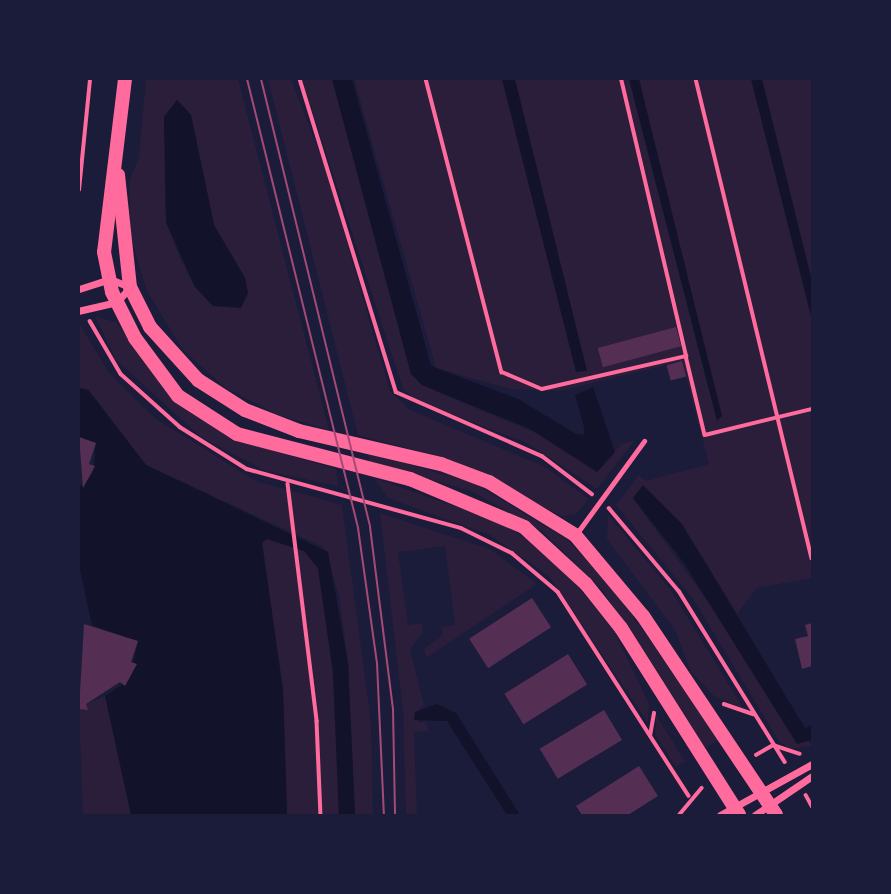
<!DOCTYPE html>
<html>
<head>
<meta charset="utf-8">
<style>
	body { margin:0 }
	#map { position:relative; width:891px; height:894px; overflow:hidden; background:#1b1b3a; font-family:"DejaVu Sans",sans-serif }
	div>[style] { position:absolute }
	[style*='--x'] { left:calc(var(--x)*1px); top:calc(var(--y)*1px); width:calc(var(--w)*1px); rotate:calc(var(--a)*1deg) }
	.green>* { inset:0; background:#2a1e3b }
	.water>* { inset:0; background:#12122b }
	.building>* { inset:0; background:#542f53; transform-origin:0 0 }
	.path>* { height:3.5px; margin:-1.75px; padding:0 1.75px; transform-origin:1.75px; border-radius:1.75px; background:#ff6b9d }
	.service>* { height:5px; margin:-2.5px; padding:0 2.5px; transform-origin:2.5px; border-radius:2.5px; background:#ff6b9d }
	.minor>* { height:7px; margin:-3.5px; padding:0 3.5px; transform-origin:3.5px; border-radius:3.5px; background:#ff6b9d }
	.secondary>* { height:14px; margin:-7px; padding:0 7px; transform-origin:7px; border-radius:7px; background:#ff6b9d }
	.tram>* { height:2px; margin:-1px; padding:0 1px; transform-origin:1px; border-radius:1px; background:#a44b75 }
	span { translate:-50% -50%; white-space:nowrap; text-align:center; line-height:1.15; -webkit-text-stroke:7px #1b1b3a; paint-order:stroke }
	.frame { position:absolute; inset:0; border:80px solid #1b1b3a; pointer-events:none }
</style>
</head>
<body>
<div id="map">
	<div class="green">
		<i style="clip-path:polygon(evenodd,146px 79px,238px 79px,329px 430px,276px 414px,226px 388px,183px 350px,147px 291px,131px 239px,129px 182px,139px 157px,146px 79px,177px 100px,191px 115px,214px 225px,245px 278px,195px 287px,180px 258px,166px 222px,165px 164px,164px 117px,177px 100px)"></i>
		<i style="clip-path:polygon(268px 79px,291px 79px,324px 164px,390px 391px,410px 410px,543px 466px,589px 499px,576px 514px,561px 516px,455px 461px,358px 435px)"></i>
		<i style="clip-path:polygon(302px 79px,332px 79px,411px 374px,435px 391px,606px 462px,621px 444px,635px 440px,597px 489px,527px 443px,415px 400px,403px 389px)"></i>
		<i style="clip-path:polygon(354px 79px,812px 79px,812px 578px,757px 588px,737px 614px,705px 561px,643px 485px,633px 498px,812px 746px,791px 749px,779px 741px,693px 599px,616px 505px,639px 475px,646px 481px,709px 464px,682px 361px,561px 391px,510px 389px,436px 368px)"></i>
		<i style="clip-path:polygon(95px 316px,117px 323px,145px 362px,244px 442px,336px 469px,338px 486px,266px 471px,201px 437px,116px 360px)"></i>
		<i style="clip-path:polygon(79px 323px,109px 373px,156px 419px,256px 481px,342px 505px,371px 722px,373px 815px,355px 815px,348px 663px,339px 595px,323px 547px,146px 465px,89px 390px,79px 388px)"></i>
		<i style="clip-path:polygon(369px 453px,474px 483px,568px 540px,615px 591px,720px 739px,704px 749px,603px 591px,542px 531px,471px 491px,369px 462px)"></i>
		<i style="clip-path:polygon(374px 478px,505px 524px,555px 559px,614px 631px,649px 704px,648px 723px,549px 576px,490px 535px,388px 498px)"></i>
		<i style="clip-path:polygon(380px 513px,490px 549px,537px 584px,426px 658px,424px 649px,442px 636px,441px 627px,455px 625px,445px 546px,398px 552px,408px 625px,422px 623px,423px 631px,410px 650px,424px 705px,416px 712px,418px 722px,425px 721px,429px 731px,414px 732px,417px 815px,406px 815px,403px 711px)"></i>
		<i style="clip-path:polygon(608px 515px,670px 589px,743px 708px,715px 697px,691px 672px,675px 630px,607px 539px)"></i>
		<i style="clip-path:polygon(267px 539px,303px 550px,318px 568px,333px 672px,339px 815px,287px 815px,283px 690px,262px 542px)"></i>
		<i style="clip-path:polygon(105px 696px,109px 707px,131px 815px,83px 815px,79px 709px,87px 710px,86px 704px)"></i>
		<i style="clip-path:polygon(656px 715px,685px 761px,676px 767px,655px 734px)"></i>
	</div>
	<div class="water">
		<i style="clip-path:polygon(332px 79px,352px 79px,431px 366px,518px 399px,576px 434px,584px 435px,584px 427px,575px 395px,593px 387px,615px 452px,597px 472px,530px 429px,422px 385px,411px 374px)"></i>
		<i style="clip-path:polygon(502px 79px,515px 79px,587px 371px,576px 372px)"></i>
		<i style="clip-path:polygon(629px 79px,639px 79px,722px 416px,717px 421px)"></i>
		<i style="clip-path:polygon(751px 79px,762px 79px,812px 281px,812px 320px)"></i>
		<i style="clip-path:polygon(177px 100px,191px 115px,214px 225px,245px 278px,248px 293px,241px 308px,213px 306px,195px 287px,166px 222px,164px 117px)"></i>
		<i style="clip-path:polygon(79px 388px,88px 390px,146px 465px,328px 552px,348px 663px,355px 815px,339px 815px,333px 672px,318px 568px,304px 551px,267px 539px,262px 543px,283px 690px,287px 815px,131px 815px,105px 696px,129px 680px,138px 642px,92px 625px,79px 565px,79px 484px,83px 487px,93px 472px,96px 443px,79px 437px)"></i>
		<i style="clip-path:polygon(643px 485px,682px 524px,805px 728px,812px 725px,812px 740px,797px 744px,684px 563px,633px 498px)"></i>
		<i style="clip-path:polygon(437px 704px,456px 713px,520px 815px,507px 815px,447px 721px,414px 720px,415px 712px)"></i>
	</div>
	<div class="building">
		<i style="left:676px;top:327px;width:20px;height:81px;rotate:75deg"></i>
		<i style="left:682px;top:361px;width:16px;height:16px;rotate:75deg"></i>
		<i style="clip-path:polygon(79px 437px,96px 443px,89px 464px,95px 466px,83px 488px)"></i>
		<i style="left:532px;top:598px;width:35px;height:75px;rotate:57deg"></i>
		<i style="clip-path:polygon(812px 623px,812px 666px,802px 669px,795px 639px,808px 636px,805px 625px)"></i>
		<i style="clip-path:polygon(84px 624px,138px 641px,131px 662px,137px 664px,125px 686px,120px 682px,86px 704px,88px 710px,79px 709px)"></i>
		<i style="left:568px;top:654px;width:36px;height:75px;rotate:58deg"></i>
		<i style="left:604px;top:710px;width:35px;height:75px;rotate:59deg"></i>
		<i style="clip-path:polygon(639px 766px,658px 796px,628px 815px,582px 815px,576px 806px)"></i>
	</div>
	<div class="path">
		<i style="--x:300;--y:79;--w:327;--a:72.9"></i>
		<i style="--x:396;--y:392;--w:159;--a:23.7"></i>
		<i style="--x:542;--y:456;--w:63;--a:37.2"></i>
		<i style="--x:426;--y:79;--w:303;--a:75.5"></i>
		<i style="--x:502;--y:372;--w:43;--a:23"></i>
		<i style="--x:542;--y:389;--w:148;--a:-12.9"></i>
		<i style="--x:686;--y:356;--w:285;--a:-103.2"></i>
		<i style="--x:696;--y:79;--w:493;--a:76.4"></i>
		<i style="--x:79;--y:190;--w:112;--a:-84.3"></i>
		<i style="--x:90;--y:321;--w:61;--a:59.7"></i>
		<i style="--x:121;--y:374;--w:79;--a:41.9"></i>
		<i style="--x:180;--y:427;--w:79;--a:32.1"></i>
		<i style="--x:247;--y:469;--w:222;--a:15.4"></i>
		<i style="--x:461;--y:528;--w:57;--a:26.1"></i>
		<i style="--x:512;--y:553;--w:60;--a:40.3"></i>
		<i style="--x:558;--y:592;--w:242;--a:57.3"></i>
		<i style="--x:686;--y:356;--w:81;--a:76.5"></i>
		<i style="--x:705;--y:435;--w:110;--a:-13.7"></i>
		<i style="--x:288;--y:484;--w:239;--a:83"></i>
		<i style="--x:317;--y:721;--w:94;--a:87.6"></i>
		<i style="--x:609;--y:508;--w:109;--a:49.9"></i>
		<i style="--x:679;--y:591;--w:201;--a:58.2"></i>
		<i style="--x:724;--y:704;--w:31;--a:19"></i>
		<i style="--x:650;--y:736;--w:23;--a:-80"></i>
		<i style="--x:756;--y:755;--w:20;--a:-30"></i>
		<i style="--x:773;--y:745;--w:28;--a:18"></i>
		<i style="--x:806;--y:795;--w:13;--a:61"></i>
		<i style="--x:679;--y:815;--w:35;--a:-50"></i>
	</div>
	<div class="service">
		<i style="--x:577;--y:533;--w:114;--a:-53.9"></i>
	</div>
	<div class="minor">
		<i style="--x:79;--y:289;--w:33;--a:-18"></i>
		<i style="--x:110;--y:279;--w:22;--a:22"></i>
		<i style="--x:130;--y:287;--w:20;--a:131"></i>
		<i style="--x:117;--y:302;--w:39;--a:167"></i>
		<i style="--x:720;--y:815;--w:105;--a:-29"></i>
		<i style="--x:755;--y:815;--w:69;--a:-34.4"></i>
	</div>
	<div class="secondary">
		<i style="--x:125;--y:79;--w:174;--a:96.9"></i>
		<i style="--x:104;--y:252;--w:41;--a:78.7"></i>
		<i style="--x:112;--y:292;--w:51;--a:63.4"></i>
		<i style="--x:135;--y:338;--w:72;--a:53.4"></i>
		<i style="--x:178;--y:396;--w:70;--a:32.8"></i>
		<i style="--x:237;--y:434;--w:179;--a:14.6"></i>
		<i style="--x:410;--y:479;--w:124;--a:22.8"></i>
		<i style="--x:524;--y:527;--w:84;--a:42.6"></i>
		<i style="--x:586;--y:584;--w:56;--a:51.5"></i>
		<i style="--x:621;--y:628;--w:221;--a:57.7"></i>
		<i style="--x:118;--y:175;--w:113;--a:83.9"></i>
		<i style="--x:130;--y:287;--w:45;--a:63.4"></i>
		<i style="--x:150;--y:327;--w:72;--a:47.8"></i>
		<i style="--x:198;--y:380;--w:56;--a:32.6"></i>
		<i style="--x:245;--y:410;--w:58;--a:21.3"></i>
		<i style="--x:299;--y:431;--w:146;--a:13.1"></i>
		<i style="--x:441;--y:464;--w:51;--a:20.6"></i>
		<i style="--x:489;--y:482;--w:101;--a:31.6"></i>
		<i style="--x:575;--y:535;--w:106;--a:50"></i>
		<i style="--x:643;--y:616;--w:239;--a:56.2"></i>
	</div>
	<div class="tram">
		<i style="--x:247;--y:79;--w:463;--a:76.1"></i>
		<i style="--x:358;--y:528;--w:136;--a:82"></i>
		<i style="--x:377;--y:663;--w:152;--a:87.4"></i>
		<i style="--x:261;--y:79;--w:461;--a:76.3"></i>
		<i style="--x:370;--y:527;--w:183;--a:82.8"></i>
		<i style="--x:393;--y:709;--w:106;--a:88.9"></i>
	</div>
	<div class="frame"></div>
</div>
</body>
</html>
